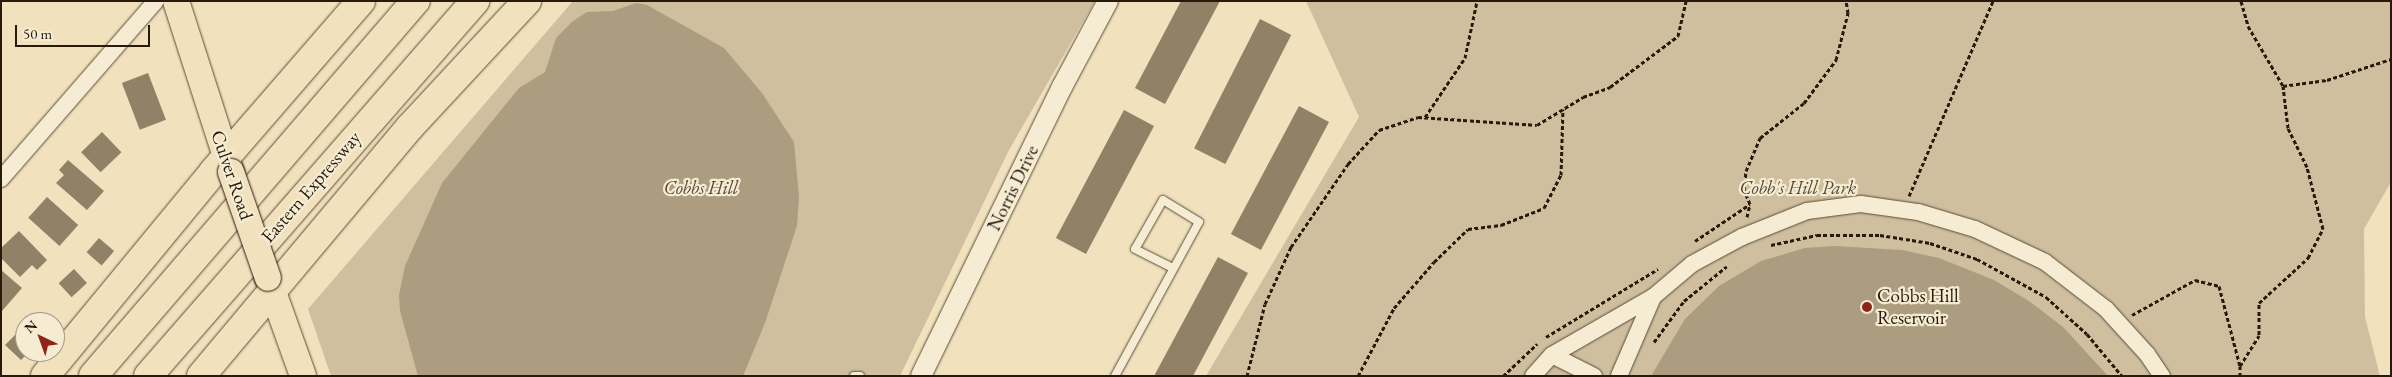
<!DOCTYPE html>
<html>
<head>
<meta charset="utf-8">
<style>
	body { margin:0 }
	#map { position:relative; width:2392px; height:377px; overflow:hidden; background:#f1e1bd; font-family:"EB Garamond",serif }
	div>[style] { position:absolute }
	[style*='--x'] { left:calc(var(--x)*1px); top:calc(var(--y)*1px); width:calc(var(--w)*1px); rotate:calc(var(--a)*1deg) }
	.green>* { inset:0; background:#cfbf9f }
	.water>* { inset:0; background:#ac9d80 }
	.building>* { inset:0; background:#908167; transform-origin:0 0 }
	.path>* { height:3px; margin-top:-1.5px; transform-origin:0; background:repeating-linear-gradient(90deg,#271a0a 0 4px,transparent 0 6.5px) }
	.roads { filter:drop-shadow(0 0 1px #5a4c37) drop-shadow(0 0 1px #5a4c37) }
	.service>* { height:8px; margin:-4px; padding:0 4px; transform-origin:4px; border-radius:4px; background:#f6ecd4 }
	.minor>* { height:16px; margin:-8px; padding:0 8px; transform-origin:8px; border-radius:8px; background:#f6ecd4 }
	.tertiary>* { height:20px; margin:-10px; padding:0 10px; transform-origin:10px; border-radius:10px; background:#f6ecd4 }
	.primary>* { height:26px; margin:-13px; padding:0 13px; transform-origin:13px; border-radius:13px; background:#f1e1bd }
	.motorway>* { height:28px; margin:-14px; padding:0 14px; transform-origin:14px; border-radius:14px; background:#f1e1bd }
	.bridges { filter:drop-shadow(0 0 1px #271a0a) drop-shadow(0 0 1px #271a0a) }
	.primary-bridge>* { height:26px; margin:-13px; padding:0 13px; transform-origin:13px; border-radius:13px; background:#f1e1bd }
	.dots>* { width:14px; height:14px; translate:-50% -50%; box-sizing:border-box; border:2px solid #f6ecd4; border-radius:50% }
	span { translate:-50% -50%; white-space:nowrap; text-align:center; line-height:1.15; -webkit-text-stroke:4.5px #f6ecd4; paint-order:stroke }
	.street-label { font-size:19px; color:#271a0a }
	.park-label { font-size:19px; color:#594c37; font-style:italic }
	.poi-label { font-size:19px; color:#271a0a }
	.left { translate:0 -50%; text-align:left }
	.frame { position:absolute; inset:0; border:2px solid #271a0a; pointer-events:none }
	.north { position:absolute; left:15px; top:312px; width:50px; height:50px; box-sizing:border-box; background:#f6ecd4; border:1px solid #a39883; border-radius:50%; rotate:318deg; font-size:14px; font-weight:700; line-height:20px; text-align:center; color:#271a0a }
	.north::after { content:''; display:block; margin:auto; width:18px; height:22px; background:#8f2418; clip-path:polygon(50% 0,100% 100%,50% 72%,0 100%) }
	.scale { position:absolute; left:15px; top:25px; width:135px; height:22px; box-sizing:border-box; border:2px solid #271a0a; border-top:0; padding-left:6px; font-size:15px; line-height:18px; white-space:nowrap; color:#271a0a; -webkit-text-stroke:4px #f6ecd4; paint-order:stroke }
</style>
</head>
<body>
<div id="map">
	<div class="green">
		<i style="clip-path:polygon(573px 1px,1095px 1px,1009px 150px,900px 376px,331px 376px,308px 309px)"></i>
		<i style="clip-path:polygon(1306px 1px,2391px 1px,2391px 182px,2364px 229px,2365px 317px,2380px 376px,1206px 376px,1359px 117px)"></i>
	</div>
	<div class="water">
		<i style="clip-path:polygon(636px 3px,647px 5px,724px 48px,762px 93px,794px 142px,799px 197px,797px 226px,765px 323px,743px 376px,418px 376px,400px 311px,399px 295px,405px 266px,442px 183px,519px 88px,545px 72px,556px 38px,573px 21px,587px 12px,613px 11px)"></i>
		<i style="clip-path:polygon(1834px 246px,1902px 250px,1939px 258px,1994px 280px,2029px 301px,2063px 327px,2108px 376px,1651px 376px,1685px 319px,1719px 286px,1761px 261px,1805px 248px)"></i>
	</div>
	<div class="building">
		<i style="clip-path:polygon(1181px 1px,1220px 1px,1165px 104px,1135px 88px)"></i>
		<i style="left:1260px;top:19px;width:35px;height:145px;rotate:27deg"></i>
		<i style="left:148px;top:73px;width:50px;height:28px;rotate:69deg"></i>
		<i style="left:1299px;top:106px;width:34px;height:145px;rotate:28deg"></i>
		<i style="left:1124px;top:110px;width:34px;height:145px;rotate:28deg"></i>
		<i style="left:102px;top:132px;width:28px;height:29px;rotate:46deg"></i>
		<i style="clip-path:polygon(68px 160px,104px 191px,87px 210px,56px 183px,64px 175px,59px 170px)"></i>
		<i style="left:47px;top:197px;width:42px;height:28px;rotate:42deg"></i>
		<i style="clip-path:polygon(19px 231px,47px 260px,37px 270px,32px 265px,20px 277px,1px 258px,1px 248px)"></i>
		<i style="left:99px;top:238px;width:20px;height:19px;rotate:41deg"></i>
		<i style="clip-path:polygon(1218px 257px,1248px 273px,1193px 376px,1154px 376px)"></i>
		<i style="left:74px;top:269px;width:19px;height:21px;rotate:47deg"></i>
		<i style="clip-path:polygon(1px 270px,22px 288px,2px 311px,1px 310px)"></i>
		<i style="clip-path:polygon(19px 331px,25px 336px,25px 352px,29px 352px,21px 360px,5px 345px)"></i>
	</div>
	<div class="path">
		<i style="--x:2241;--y:1;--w:26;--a:74"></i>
		<i style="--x:2248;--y:26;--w:69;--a:59.7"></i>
		<i style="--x:1425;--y:117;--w:71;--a:-55.9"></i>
		<i style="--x:1465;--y:58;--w:58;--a:-78.1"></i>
		<i style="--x:1909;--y:196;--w:212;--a:-66.7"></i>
		<i style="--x:1747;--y:217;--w:13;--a:-77"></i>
		<i style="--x:1750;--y:204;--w:15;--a:-113"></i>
		<i style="--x:1744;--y:190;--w:19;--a:-84"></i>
		<i style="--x:1746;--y:171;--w:36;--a:-67"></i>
		<i style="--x:1760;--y:138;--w:56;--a:-38.5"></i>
		<i style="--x:1804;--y:103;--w:54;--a:-53.3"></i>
		<i style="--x:1836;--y:60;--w:49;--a:-75.7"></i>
		<i style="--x:1848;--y:13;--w:12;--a:-99"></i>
		<i style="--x:1695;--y:241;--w:66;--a:-33.9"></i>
		<i style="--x:1771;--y:245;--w:47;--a:-12.3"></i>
		<i style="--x:1817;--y:235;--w:63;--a:0"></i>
		<i style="--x:1880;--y:235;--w:51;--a:9.1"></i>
		<i style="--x:1930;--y:243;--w:50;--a:18.8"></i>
		<i style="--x:1977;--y:259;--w:79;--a:28.8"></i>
		<i style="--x:2046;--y:297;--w:55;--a:42.1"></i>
		<i style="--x:2087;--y:334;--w:55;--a:50.2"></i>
		<i style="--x:2132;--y:315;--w:72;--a:-29.1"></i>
		<i style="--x:2195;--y:280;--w:25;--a:14"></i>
		<i style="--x:2219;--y:286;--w:83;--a:75.3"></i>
		<i style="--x:1546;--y:337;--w:131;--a:-31.3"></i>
		<i style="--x:1654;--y:342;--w:51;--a:-53.8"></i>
		<i style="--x:1684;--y:301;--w:55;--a:-39.1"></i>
		<i style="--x:1247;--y:376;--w:74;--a:-76"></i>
		<i style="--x:1265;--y:304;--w:63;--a:-65.5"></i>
		<i style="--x:1291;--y:247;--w:101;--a:-55.5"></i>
		<i style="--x:1348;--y:164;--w:46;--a:-47.6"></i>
		<i style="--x:1379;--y:130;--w:41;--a:-18.4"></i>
		<i style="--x:1418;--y:117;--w:119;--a:3.8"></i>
		<i style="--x:1537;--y:125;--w:54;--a:-31.3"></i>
		<i style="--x:1583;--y:97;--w:29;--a:-20"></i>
		<i style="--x:1610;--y:87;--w:85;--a:-36.9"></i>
		<i style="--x:1678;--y:36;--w:36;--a:-77"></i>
		<i style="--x:1358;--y:376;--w:77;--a:-62.1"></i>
		<i style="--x:1394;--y:308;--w:61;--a:-49"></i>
		<i style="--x:1434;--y:262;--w:47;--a:-44.1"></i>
		<i style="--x:1468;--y:229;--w:33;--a:-7"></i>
		<i style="--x:1501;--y:225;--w:46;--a:-21.6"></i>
		<i style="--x:1544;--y:208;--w:37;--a:-63"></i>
		<i style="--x:1561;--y:175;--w:66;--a:-88.3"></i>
		<i style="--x:1503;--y:376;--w:47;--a:-43.3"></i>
		<i style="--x:2240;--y:376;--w:10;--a:-90"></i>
		<i style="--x:2240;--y:366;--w:36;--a:-58"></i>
		<i style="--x:2259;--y:335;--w:32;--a:-90"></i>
		<i style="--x:2259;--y:303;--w:67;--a:-42.6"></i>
		<i style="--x:2308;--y:258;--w:33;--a:-63"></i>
		<i style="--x:2323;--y:229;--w:64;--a:-104.5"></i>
		<i style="--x:2307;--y:167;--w:43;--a:-116"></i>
		<i style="--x:2288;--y:128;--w:42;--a:-96.8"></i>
		<i style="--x:2283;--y:86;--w:44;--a:-7.8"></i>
		<i style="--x:2327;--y:80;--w:67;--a:-18.2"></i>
	</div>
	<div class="roads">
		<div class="service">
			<i style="--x:854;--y:376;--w:6;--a:0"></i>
			<i style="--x:1115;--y:376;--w:175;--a:-61.4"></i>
			<i style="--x:1199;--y:222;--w:42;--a:-148.6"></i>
			<i style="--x:1163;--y:200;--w:56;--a:119.7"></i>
			<i style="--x:1135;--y:249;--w:42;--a:26.6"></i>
		</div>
		<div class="minor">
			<i style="--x:1;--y:179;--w:236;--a:-49"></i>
			<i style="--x:1552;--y:355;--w:47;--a:26.6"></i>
			<i style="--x:1533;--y:376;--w:28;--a:-48"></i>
			<i style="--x:1552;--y:355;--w:116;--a:-29.9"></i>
			<i style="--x:1619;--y:376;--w:86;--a:-66.7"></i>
			<i style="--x:1653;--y:297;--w:51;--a:-40.2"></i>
			<i style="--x:1692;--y:264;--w:57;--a:-28.4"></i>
			<i style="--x:1742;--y:237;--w:70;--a:-21.8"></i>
			<i style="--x:1807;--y:211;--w:54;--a:-7.4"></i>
			<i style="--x:1861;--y:204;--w:58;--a:8"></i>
			<i style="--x:1918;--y:212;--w:59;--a:16.6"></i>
			<i style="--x:1975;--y:229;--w:77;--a:25.2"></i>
			<i style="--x:2045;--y:262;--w:77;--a:37.6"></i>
			<i style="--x:2106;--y:309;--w:61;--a:47.7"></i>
			<i style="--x:2147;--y:354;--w:27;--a:56"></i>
		</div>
		<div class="tertiary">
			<i style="--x:921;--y:376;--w:322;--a:-64"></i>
			<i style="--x:1062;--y:87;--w:98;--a:-61.9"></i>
		</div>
		<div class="primary">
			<i style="--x:176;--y:1;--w:180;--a:72.2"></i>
			<i style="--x:268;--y:278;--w:104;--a:70.3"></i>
		</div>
		<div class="motorway">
			<i style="--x:45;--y:376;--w:264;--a:-50.5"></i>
			<i style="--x:213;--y:172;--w:226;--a:-49.1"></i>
			<i style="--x:93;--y:376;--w:495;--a:-49.3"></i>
			<i style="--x:148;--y:376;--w:498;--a:-48.9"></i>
			<i style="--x:201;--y:376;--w:325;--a:-50"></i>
			<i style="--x:410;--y:127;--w:172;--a:-47.1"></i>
		</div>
	</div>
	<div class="bridges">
		<div class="primary-bridge">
			<i style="--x:231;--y:172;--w:112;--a:70.8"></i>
		</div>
	</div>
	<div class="dots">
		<i style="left:1867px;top:307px;background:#8f2418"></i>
	</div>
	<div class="street-label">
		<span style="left:232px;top:175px;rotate:71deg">Culver Road</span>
		<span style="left:311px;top:187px;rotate:-49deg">Eastern Expressway</span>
		<span style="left:1013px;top:188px;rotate:-64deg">Norris Drive</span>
	</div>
	<div class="park-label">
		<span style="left:701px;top:188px">Cobbs Hill</span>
		<span style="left:1798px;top:188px">Cobb's Hill Park</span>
	</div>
	<div class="poi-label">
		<span class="left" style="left:1877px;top:307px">Cobbs Hill<br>Reservoir</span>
	</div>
	<div class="frame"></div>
	<div class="north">N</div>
	<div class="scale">50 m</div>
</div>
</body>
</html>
